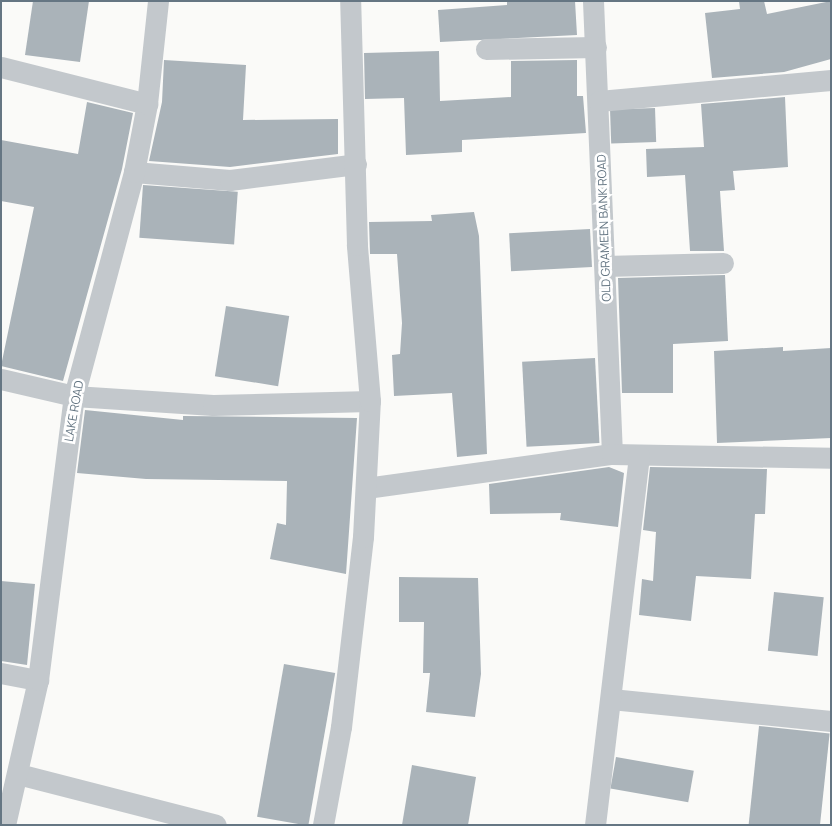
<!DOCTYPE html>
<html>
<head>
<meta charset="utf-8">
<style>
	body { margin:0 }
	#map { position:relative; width:832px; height:826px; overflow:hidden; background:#fafaf8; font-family:Manrope,sans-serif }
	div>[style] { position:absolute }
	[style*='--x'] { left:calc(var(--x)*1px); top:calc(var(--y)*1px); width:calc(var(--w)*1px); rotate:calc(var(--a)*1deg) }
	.building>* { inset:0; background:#aab3b9; transform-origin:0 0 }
	.street>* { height:21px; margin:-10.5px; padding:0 10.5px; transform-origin:10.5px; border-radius:10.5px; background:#c3c8cc }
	span { translate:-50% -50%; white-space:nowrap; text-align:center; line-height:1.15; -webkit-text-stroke:5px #fff; paint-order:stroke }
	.street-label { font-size:12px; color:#657683 }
	.frame { position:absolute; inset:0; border:2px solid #657683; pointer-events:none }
</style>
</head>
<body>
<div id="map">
	<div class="building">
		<i style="clip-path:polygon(33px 1px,89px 1px,80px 62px,25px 55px)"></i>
		<i style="clip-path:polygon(507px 1px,575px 1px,577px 35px,440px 42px,438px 10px,507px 5px)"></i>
		<i style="clip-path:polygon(739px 1px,764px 1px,767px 14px,831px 1px,831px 59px,784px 72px,712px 78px,705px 13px,740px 9px)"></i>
		<i style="clip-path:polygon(439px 51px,440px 101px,511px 97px,511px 61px,577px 60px,577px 96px,583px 96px,586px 133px,462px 140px,462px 152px,406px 155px,404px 98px,365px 99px,364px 53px)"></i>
		<i style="clip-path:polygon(164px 60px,246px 65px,243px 120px,338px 119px,338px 154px,230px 167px,149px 161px,162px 102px)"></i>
		<i style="clip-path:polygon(785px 97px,788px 167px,733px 171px,735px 190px,720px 191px,724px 251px,690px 251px,685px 175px,647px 177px,646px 149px,704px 147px,701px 104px)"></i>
		<i style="clip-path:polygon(87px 102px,133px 113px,122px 169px,63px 381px,1px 366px,34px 207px,1px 201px,1px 140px,78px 154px)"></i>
		<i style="left:655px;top:108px;width:34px;height:45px;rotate:88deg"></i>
		<i style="left:143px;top:185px;width:95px;height:53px;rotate:4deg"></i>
		<i style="clip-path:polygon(474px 212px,479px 236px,487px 454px,457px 457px,452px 393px,394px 396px,392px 355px,400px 354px,402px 323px,397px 254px,370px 254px,369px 222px,432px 221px,431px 215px)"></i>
		<i style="left:590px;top:229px;width:38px;height:81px;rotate:87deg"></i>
		<i style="clip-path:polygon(725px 275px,728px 341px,673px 344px,673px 393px,622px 393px,618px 278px)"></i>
		<i style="left:226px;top:306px;width:64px;height:71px;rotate:9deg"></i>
		<i style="clip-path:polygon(783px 347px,783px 351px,831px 348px,831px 438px,717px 443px,714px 351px)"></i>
		<i style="left:595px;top:358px;width:85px;height:73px;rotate:87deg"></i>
		<i style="clip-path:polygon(85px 410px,183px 420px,183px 416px,357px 418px,346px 574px,270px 559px,277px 523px,286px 525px,287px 481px,146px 479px,77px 473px)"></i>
		<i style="clip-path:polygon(609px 467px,624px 473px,618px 527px,560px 520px,561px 513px,490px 514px,489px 484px)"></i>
		<i style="clip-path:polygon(650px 467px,767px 469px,765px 514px,755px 514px,751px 579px,696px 576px,691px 621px,639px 615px,642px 579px,653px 581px,656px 532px,643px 530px)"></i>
		<i style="clip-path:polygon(399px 577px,478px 578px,481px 674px,475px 717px,426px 712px,430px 673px,423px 673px,424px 622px,399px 622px)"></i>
		<i style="clip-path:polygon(1px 581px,35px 584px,27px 665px,1px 661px)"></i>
		<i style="left:774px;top:592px;width:50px;height:59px;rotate:6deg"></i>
		<i style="left:284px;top:664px;width:52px;height:155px;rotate:10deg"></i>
		<i style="left:759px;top:726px;width:71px;height:99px;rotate:6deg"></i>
		<i style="left:616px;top:757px;width:79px;height:32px;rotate:10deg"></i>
		<i style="clip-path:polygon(412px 765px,476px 777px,468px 825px,402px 825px)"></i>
	</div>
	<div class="street">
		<i style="--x:593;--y:1;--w:453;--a:87.6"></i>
		<i style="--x:486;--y:49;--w:110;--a:-1"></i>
		<i style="--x:1;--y:67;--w:151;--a:14.2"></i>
		<i style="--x:599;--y:101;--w:233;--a:-5.2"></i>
		<i style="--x:134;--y:172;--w:96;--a:4.8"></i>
		<i style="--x:230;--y:180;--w:127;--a:-7.2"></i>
		<i style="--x:605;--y:266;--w:118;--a:-1.5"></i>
		<i style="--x:1;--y:379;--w:75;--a:13.1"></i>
		<i style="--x:74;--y:396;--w:139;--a:3.7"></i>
		<i style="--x:213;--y:405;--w:157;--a:-1.5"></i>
		<i style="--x:366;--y:488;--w:248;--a:-7.9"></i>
		<i style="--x:612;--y:454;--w:219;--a:1"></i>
		<i style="--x:1;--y:673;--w:38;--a:11"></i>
		<i style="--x:611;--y:699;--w:221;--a:5.7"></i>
		<i style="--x:18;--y:774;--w:204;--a:14.4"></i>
		<i style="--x:5;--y:825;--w:149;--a:-77.2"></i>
		<i style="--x:38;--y:680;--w:286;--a:-82.8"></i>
		<i style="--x:74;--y:396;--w:232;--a:-75"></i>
		<i style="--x:134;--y:172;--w:69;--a:-79.2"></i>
		<i style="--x:147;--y:104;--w:104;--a:-83.9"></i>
		<i style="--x:323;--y:825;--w:100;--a:-79.6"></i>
		<i style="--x:341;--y:727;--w:191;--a:-83.4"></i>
		<i style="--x:363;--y:537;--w:136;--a:-87.1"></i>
		<i style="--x:370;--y:401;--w:157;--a:-94.8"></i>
		<i style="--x:357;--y:245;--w:244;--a:-91.6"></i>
		<i style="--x:595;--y:825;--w:372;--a:-83.2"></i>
	</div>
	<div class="street-label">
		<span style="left:604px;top:228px;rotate:-92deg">OLD GRAMEEN BANK ROAD</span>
		<span style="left:74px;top:411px;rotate:-80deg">LAKE ROAD</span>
	</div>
	<div class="frame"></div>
</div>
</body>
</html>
